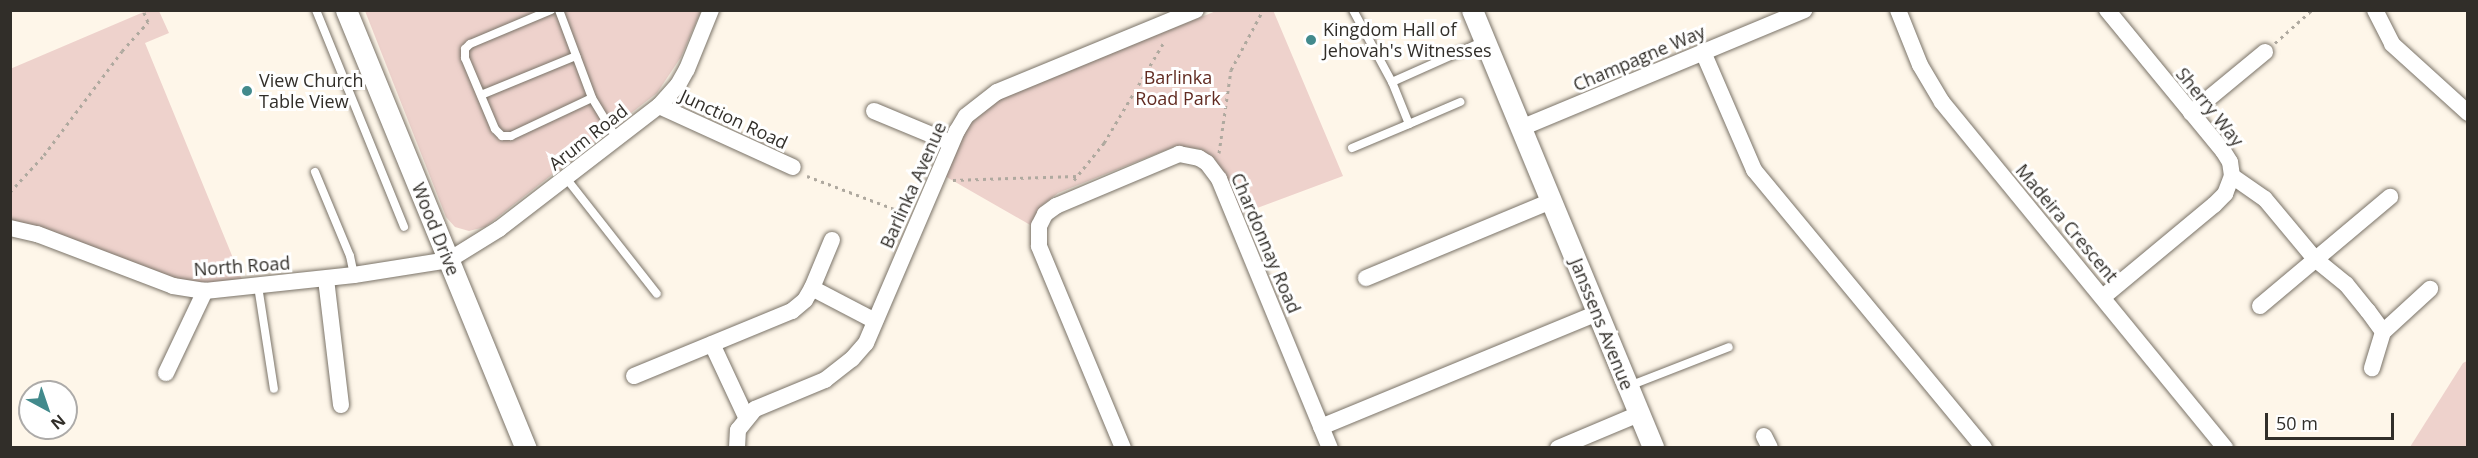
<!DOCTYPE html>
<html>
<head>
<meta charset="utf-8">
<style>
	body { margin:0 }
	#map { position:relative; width:2478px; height:458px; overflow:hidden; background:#fef6e9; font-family:"Open Sans",sans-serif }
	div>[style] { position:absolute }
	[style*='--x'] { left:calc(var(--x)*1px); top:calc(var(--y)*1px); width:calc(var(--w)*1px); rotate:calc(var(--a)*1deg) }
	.green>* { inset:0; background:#eed2cc }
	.path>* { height:3px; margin-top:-1.5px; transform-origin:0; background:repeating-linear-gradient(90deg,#afa99f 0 3px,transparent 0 7.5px) }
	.roads { filter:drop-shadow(0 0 2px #7a7368) drop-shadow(0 0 2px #7a7368) }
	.service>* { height:8px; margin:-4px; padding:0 4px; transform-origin:4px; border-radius:4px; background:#fff }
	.minor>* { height:16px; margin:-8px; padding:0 8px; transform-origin:8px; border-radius:8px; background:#fff }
	.tertiary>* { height:21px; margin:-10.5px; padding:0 10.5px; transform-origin:10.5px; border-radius:10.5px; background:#fff }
	.dots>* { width:16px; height:16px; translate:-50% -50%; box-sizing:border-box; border:3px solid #fff; border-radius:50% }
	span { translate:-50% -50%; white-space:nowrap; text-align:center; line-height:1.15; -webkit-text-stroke:6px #fff; paint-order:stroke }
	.poi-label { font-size:18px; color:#312e29 }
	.left { translate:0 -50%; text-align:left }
	.street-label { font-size:18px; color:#312e29 }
	.park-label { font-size:18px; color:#612b21 }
	.frame { position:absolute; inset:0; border:12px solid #312e29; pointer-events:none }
	.north { position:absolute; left:18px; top:380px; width:60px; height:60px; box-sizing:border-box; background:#fff; border:2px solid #adaba9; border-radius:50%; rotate:140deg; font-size:16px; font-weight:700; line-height:24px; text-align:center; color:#312e29 }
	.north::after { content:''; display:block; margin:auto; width:21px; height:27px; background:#428a8c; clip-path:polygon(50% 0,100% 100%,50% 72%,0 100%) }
	.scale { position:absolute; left:2265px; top:413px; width:129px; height:27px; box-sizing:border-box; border:3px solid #312e29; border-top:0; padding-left:8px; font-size:18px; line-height:21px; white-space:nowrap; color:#312e29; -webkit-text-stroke:4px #fff; paint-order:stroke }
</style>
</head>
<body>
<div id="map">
	<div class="green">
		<i style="clip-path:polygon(1273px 10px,1343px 176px,1241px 214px,1224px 174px,1215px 159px,1200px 149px,1176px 146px,1058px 193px,1041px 206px,1032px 226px,943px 175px,969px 125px,999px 99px,1216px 11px)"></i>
		<i style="clip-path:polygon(146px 11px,159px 11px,169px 33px,145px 43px,242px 280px,212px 283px,183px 281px,156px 273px,46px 229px,11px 220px,10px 69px)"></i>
		<i style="clip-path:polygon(365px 11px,701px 11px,681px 57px,657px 93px,485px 227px,469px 231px,455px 227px,446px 217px)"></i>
		<i style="clip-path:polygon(2467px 361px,2467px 447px,2410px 447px,2463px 363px)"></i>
	</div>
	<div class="path">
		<i style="--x:2275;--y:43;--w:50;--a:-41.7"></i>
		<i style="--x:1219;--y:153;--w:84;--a:-81.8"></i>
		<i style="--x:1231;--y:70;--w:68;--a:-61.9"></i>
		<i style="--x:807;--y:176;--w:105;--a:20.7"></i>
		<i style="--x:953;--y:180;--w:123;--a:-1.9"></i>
		<i style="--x:1074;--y:180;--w:48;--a:-51"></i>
		<i style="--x:1104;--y:143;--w:117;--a:-59.3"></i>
		<i style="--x:10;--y:192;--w:50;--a:-47.4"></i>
		<i style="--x:44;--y:155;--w:130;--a:-53.1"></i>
		<i style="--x:122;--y:51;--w:39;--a:-48"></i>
		<i style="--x:148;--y:22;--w:13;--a:-113"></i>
	</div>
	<div class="roads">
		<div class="service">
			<i style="--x:316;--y:10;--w:234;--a:67.9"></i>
			<i style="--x:551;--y:10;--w:88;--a:157.2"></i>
			<i style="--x:470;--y:44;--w:7;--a:135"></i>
			<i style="--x:465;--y:49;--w:9;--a:90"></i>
			<i style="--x:465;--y:58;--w:77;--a:67.1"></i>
			<i style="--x:495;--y:129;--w:10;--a:45"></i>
			<i style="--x:502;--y:136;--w:9;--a:0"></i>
			<i style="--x:511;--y:136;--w:89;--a:-25.1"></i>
			<i style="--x:559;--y:10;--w:94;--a:69.4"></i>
			<i style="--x:592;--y:98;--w:48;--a:58.6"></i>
			<i style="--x:1353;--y:10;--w:82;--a:61.6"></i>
			<i style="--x:347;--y:87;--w:28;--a:-21"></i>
			<i style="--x:481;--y:95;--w:103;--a:-22.3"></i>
			<i style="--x:1409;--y:124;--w:56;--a:-23.3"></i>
			<i style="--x:1352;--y:148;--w:62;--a:-22.8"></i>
			<i style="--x:1409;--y:124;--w:45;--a:-112"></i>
			<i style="--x:1392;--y:82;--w:101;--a:-24"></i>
			<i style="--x:315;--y:172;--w:91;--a:67.4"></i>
			<i style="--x:350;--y:256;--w:19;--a:78"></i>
			<i style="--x:566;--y:178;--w:147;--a:51.9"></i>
			<i style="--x:258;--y:286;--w:104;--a:81.2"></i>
			<i style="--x:1629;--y:386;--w:107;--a:-21.3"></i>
		</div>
		<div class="minor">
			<i style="--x:1898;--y:10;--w:59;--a:68.2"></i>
			<i style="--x:1920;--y:65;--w:43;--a:59.3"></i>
			<i style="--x:1942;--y:102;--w:447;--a:50.7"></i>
			<i style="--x:2375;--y:10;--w:38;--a:63"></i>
			<i style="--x:2392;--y:44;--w:103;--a:42.2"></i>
			<i style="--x:1703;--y:52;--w:129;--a:66.6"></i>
			<i style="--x:1754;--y:170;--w:361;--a:50.4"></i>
			<i style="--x:659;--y:106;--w:147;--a:24.5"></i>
			<i style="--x:874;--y:111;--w:83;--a:22.6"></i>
			<i style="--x:2191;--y:113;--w:96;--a:-39.5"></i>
			<i style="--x:1521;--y:128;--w:307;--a:-22.6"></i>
			<i style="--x:2232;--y:176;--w:40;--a:34.9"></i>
			<i style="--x:2265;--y:199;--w:78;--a:50.2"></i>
			<i style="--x:2315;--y:259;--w:40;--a:39"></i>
			<i style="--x:2346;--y:284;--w:35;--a:51"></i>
			<i style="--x:2368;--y:311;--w:26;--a:54"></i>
			<i style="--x:2383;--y:332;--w:38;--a:107"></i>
			<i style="--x:10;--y:228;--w:28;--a:13"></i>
			<i style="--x:37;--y:234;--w:146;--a:20.9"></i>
			<i style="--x:173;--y:286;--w:32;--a:9"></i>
			<i style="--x:205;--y:291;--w:150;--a:-6.1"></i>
			<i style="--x:354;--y:275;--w:96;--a:-9"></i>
			<i style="--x:449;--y:260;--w:59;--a:-31.8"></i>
			<i style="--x:499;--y:229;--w:202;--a:-37.6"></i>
			<i style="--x:659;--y:106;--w:28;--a:-48"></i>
			<i style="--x:678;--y:85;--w:18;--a:-61"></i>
			<i style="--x:687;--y:69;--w:64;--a:-67.9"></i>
			<i style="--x:1366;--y:278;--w:200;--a:-22.6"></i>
			<i style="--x:326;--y:279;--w:127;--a:83.2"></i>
			<i style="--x:812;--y:288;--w:71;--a:27.6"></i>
			<i style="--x:2103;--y:297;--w:144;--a:-39.7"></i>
			<i style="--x:2214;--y:205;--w:16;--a:-45"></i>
			<i style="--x:2225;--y:194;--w:19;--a:-69"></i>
			<i style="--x:2232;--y:176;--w:14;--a:-98"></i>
			<i style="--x:2230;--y:162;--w:13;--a:-122"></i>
			<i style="--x:2223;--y:151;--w:183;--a:-129.4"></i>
			<i style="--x:2260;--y:306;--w:170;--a:-40"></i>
			<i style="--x:2383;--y:332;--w:64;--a:-42.5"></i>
			<i style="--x:712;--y:344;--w:81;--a:65"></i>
			<i style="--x:166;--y:373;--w:91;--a:-64.6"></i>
			<i style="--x:634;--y:376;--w:171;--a:-22.4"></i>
			<i style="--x:792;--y:311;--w:17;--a:-40"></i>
			<i style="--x:805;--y:300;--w:14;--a:-60"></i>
			<i style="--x:812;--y:288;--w:52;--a:-67.4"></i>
			<i style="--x:1321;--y:427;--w:300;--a:-22.4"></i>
			<i style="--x:1764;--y:436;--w:13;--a:63"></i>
			<i style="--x:737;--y:448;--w:18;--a:-87"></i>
			<i style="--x:738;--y:430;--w:27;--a:-51"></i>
			<i style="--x:755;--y:409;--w:76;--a:-22.5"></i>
			<i style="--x:825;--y:380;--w:34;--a:-38"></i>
			<i style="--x:852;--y:359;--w:21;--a:-49"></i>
			<i style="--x:866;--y:343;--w:231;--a:-66.8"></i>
			<i style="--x:957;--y:131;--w:17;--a:-59"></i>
			<i style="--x:966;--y:116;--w:39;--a:-38"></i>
			<i style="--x:997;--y:92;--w:215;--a:-22.4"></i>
			<i style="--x:1123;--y:448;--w:219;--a:-112.6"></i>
			<i style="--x:1039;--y:246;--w:20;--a:-90"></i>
			<i style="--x:1039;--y:226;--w:13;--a:-63"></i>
			<i style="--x:1045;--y:214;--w:14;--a:-36"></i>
			<i style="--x:1056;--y:206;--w:134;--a:-22.9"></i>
			<i style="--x:1179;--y:154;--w:20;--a:11"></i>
			<i style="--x:1199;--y:158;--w:9;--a:32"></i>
			<i style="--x:1207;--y:163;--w:20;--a:53"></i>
			<i style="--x:1219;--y:179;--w:291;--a:67.6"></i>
			<i style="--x:1558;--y:448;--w:88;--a:-22.8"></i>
		</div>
		<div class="tertiary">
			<i style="--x:346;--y:10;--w:474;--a:67.7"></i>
			<i style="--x:1472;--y:10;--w:474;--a:67.5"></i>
		</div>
	</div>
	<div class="dots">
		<i style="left:1311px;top:40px;background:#428a8c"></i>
		<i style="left:247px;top:91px;background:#428a8c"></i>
	</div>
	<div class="poi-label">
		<span class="left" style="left:1323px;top:40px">Kingdom Hall of<br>Jehovah's Witnesses</span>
		<span class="left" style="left:259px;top:91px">View Church<br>Table View</span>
	</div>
	<div class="street-label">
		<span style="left:1639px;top:58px;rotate:-23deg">Champagne Way</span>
		<span style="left:2210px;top:107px;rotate:51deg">Sherry Way</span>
		<span style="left:734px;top:119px;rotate:25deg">Junction Road</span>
		<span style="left:588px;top:137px;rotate:-38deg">Arum Road</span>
		<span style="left:913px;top:185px;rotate:-66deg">Barlinka Avenue</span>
		<span style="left:2067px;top:223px;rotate:50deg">Madeira Crescent</span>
		<span style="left:436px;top:229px;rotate:68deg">Wood Drive</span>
		<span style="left:1266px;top:243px;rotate:67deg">Chardonnay Road</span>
		<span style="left:242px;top:266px;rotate:-4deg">North Road</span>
		<span style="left:1602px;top:324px;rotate:68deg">Janssens Avenue</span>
	</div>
	<div class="park-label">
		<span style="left:1178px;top:88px">Barlinka<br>Road Park</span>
	</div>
	<div class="frame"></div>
	<div class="north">N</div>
	<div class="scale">50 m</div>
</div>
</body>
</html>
